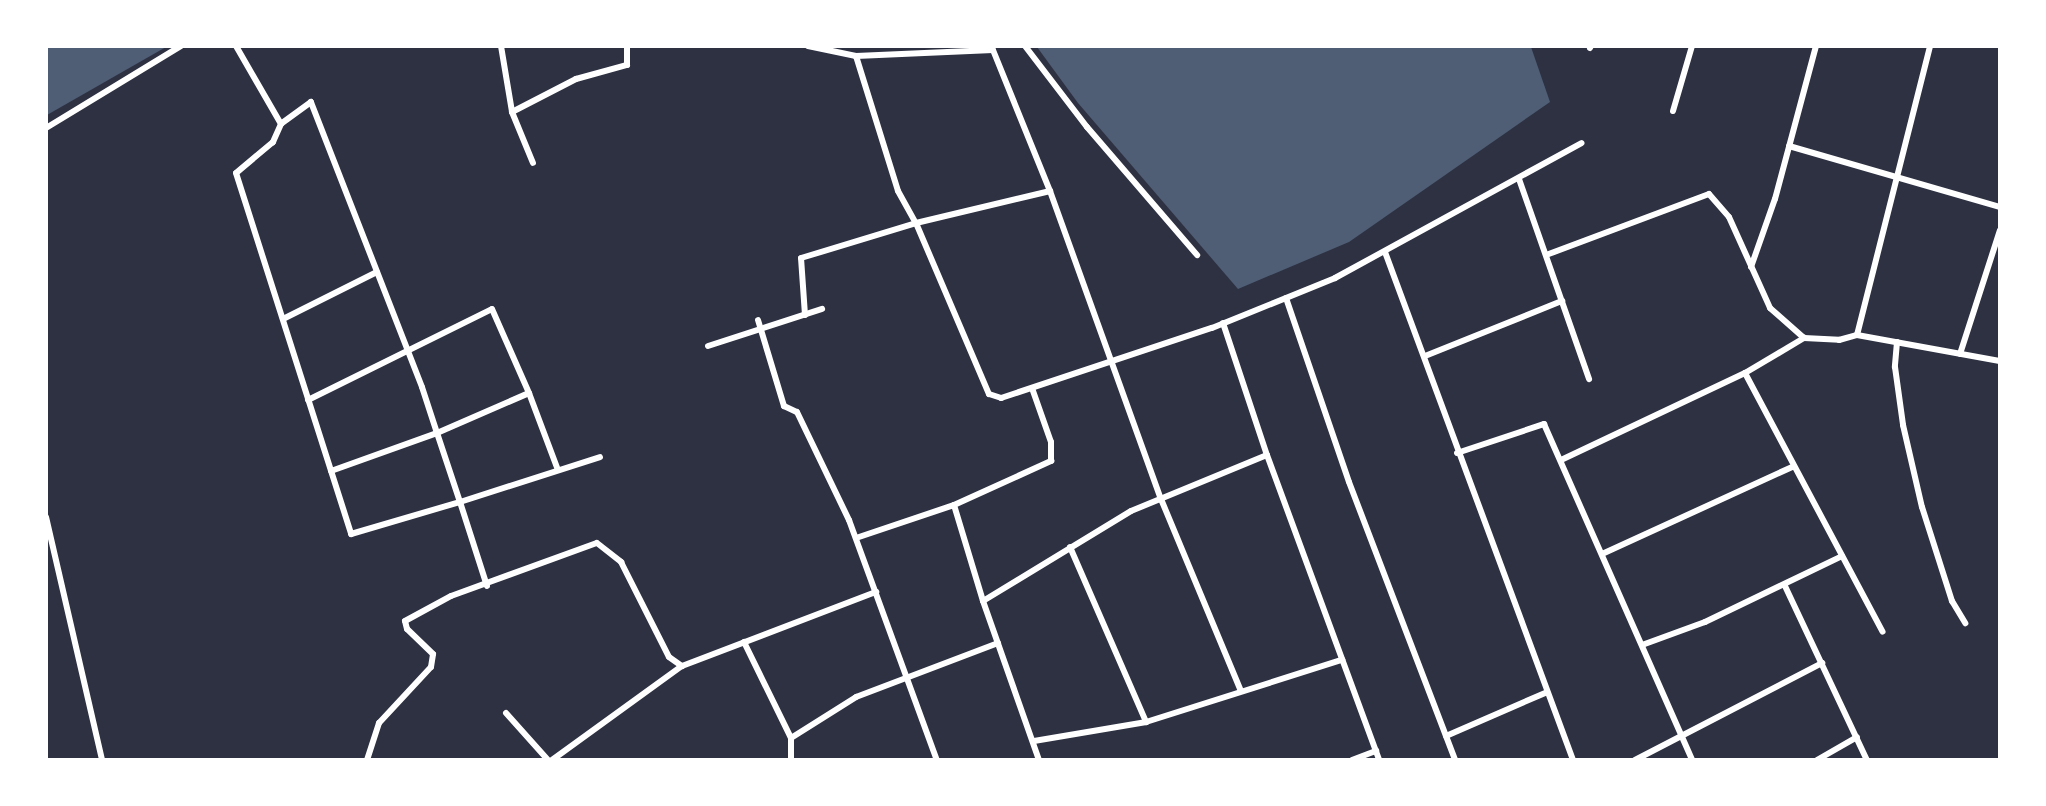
<!DOCTYPE html>
<html>
<head>
<meta charset="utf-8">
<style>
	body { margin:0 }
	#map { position:relative; width:2046px; height:806px; overflow:hidden; background:#2d3142; font-family:"IBM Plex Sans",sans-serif }
	div>[style] { position:absolute }
	[style*='--x'] { left:calc(var(--x)*1px); top:calc(var(--y)*1px); width:calc(var(--w)*1px); rotate:calc(var(--a)*1deg) }
	.water>* { inset:0; background:#4f5d75 }
	.minor>* { height:6px; margin:-3px; padding:0 3px; transform-origin:3px; border-radius:3px; background:#fff }
	span { translate:-50% -50%; white-space:nowrap; text-align:center; line-height:1.15; -webkit-text-stroke:4.5px #fff; paint-order:stroke }
	.frame { position:absolute; inset:0; border:48px solid #fff; pointer-events:none }
</style>
</head>
<body>
<div id="map">
	<div class="water">
		<i style="clip-path:polygon(47px 46px,166px 46px,166px 47px,47px 115px)"></i>
		<i style="clip-path:polygon(1037px 47px,1531px 47px,1550px 102px,1349px 242px,1238px 289px,1078px 103px)"></i>
	</div>
	<div class="minor">
		<i style="--x:236;--y:46;--w:90;--a:60"></i>
		<i style="--x:501;--y:46;--w:67;--a:80.5"></i>
		<i style="--x:512;--y:112;--w:55;--a:67.6"></i>
		<i style="--x:808;--y:46;--w:49;--a:11.8"></i>
		<i style="--x:856;--y:56;--w:137;--a:-2.5"></i>
		<i style="--x:993;--y:50;--w:152;--a:68"></i>
		<i style="--x:1050;--y:191;--w:327;--a:70.2"></i>
		<i style="--x:1161;--y:499;--w:208;--a:67.4"></i>
		<i style="--x:1025;--y:46;--w:102;--a:52.6"></i>
		<i style="--x:1087;--y:127;--w:169;--a:49.3"></i>
		<i style="--x:1590;--y:48;--w:2;--a:-63"></i>
		<i style="--x:856;--y:56;--w:141;--a:72.7"></i>
		<i style="--x:898;--y:191;--w:37;--a:61"></i>
		<i style="--x:916;--y:223;--w:186;--a:66.9"></i>
		<i style="--x:989;--y:394;--w:13;--a:18"></i>
		<i style="--x:1001;--y:398;--w:222;--a:-18.4"></i>
		<i style="--x:1212;--y:328;--w:133;--a:-22.1"></i>
		<i style="--x:1335;--y:278;--w:281;--a:-28.7"></i>
		<i style="--x:1673;--y:111;--w:68;--a:-73.7"></i>
		<i style="--x:512;--y:112;--w:72;--a:-27.3"></i>
		<i style="--x:576;--y:79;--w:53;--a:-15.4"></i>
		<i style="--x:627;--y:65;--w:19;--a:-90"></i>
		<i style="--x:46;--y:128;--w:158;--a:-31.3"></i>
		<i style="--x:1789;--y:146;--w:220;--a:16.1"></i>
		<i style="--x:1519;--y:179;--w:212;--a:70.7"></i>
		<i style="--x:1385;--y:252;--w:542;--a:69.69"></i>
		<i style="--x:1546;--y:255;--w:174;--a:-20.5"></i>
		<i style="--x:1709;--y:194;--w:30;--a:49"></i>
		<i style="--x:1729;--y:217;--w:100;--a:65.7"></i>
		<i style="--x:1770;--y:308;--w:45;--a:41.4"></i>
		<i style="--x:1804;--y:338;--w:35;--a:3"></i>
		<i style="--x:1839;--y:340;--w:19;--a:-16"></i>
		<i style="--x:1857;--y:335;--w:145;--a:10.3"></i>
		<i style="--x:1751;--y:267;--w:72;--a:-70.6"></i>
		<i style="--x:1775;--y:199;--w:158;--a:-75"></i>
		<i style="--x:1286;--y:298;--w:194;--a:71.1"></i>
		<i style="--x:1349;--y:482;--w:298;--a:69.1"></i>
		<i style="--x:805;--y:315;--w:57;--a:-94"></i>
		<i style="--x:801;--y:258;--w:120;--a:-16.9"></i>
		<i style="--x:916;--y:223;--w:138;--a:-13.4"></i>
		<i style="--x:283;--y:319;--w:105;--a:-26.6"></i>
		<i style="--x:758;--y:320;--w:90;--a:73.2"></i>
		<i style="--x:784;--y:406;--w:14;--a:25"></i>
		<i style="--x:797;--y:412;--w:120;--a:64.3"></i>
		<i style="--x:849;--y:520;--w:256;--a:69.9"></i>
		<i style="--x:1223;--y:323;--w:139;--a:71.6"></i>
		<i style="--x:1267;--y:455;--w:325;--a:69.8"></i>
		<i style="--x:1857;--y:335;--w:298;--a:-75.8"></i>
		<i style="--x:1897;--y:342;--w:25;--a:95"></i>
		<i style="--x:1895;--y:367;--w:59;--a:82.1"></i>
		<i style="--x:1903;--y:425;--w:84;--a:77"></i>
		<i style="--x:1922;--y:507;--w:99;--a:72.3"></i>
		<i style="--x:1952;--y:601;--w:26;--a:59"></i>
		<i style="--x:708;--y:346;--w:120;--a:-18"></i>
		<i style="--x:1960;--y:354;--w:130;--a:-72.1"></i>
		<i style="--x:1425;--y:356;--w:148;--a:-21.9"></i>
		<i style="--x:1745;--y:373;--w:293;--a:62"></i>
		<i style="--x:308;--y:400;--w:205;--a:-26.3"></i>
		<i style="--x:492;--y:309;--w:92;--a:66.2"></i>
		<i style="--x:529;--y:393;--w:82;--a:69.4"></i>
		<i style="--x:1457;--y:453;--w:92;--a:-18.4"></i>
		<i style="--x:1544;--y:424;--w:367;--a:66.2"></i>
		<i style="--x:1561;--y:460;--w:204;--a:-25.3"></i>
		<i style="--x:1745;--y:373;--w:69;--a:-30.7"></i>
		<i style="--x:331;--y:471;--w:113;--a:-19.7"></i>
		<i style="--x:437;--y:433;--w:100;--a:-23.5"></i>
		<i style="--x:954;--y:505;--w:100;--a:73.2"></i>
		<i style="--x:983;--y:601;--w:169;--a:70.6"></i>
		<i style="--x:46;--y:517;--w:249;--a:77"></i>
		<i style="--x:856;--y:538;--w:103;--a:-18.6"></i>
		<i style="--x:954;--y:505;--w:107;--a:-24.4"></i>
		<i style="--x:1051;--y:461;--w:19;--a:-90"></i>
		<i style="--x:1051;--y:442;--w:57;--a:-109.4"></i>
		<i style="--x:1070;--y:547;--w:191;--a:66.5"></i>
		<i style="--x:1602;--y:554;--w:211;--a:-24.6"></i>
		<i style="--x:487;--y:586;--w:88;--a:-107.8"></i>
		<i style="--x:460;--y:502;--w:73;--a:-108.4"></i>
		<i style="--x:437;--y:433;--w:48;--a:-108.1"></i>
		<i style="--x:422;--y:387;--w:306;--a:-111.3"></i>
		<i style="--x:311;--y:102;--w:37;--a:144"></i>
		<i style="--x:281;--y:124;--w:20;--a:114"></i>
		<i style="--x:273;--y:142;--w:48;--a:140"></i>
		<i style="--x:236;--y:173;--w:379;--a:72.3"></i>
		<i style="--x:351;--y:534;--w:114;--a:-16.4"></i>
		<i style="--x:460;--y:502;--w:147;--a:-17.8"></i>
		<i style="--x:1785;--y:586;--w:192;--a:64.8"></i>
		<i style="--x:983;--y:601;--w:173;--a:-31.3"></i>
		<i style="--x:1131;--y:511;--w:147;--a:-22.4"></i>
		<i style="--x:744;--y:642;--w:107;--a:63.9"></i>
		<i style="--x:791;--y:738;--w:22;--a:90"></i>
		<i style="--x:1642;--y:645;--w:67;--a:-20.1"></i>
		<i style="--x:1705;--y:622;--w:152;--a:-25.7"></i>
		<i style="--x:506;--y:713;--w:63;--a:48.2"></i>
		<i style="--x:1446;--y:736;--w:110;--a:-23.5"></i>
		<i style="--x:791;--y:738;--w:77;--a:-32.2"></i>
		<i style="--x:856;--y:697;--w:152;--a:-20.8"></i>
		<i style="--x:1034;--y:741;--w:114;--a:-9.6"></i>
		<i style="--x:1146;--y:722;--w:206;--a:-17.6"></i>
		<i style="--x:367;--y:760;--w:39;--a:-72"></i>
		<i style="--x:379;--y:723;--w:76;--a:-47.1"></i>
		<i style="--x:431;--y:667;--w:13;--a:-81"></i>
		<i style="--x:433;--y:654;--w:36;--a:-136"></i>
		<i style="--x:407;--y:629;--w:8;--a:-104"></i>
		<i style="--x:405;--y:621;--w:52;--a:-28.5"></i>
		<i style="--x:451;--y:596;--w:155;--a:-20"></i>
		<i style="--x:597;--y:543;--w:31;--a:38"></i>
		<i style="--x:621;--y:562;--w:106;--a:63.2"></i>
		<i style="--x:669;--y:657;--w:16;--a:35"></i>
		<i style="--x:682;--y:666;--w:208;--a:-20.9"></i>
		<i style="--x:552;--y:760;--w:160;--a:-35.9"></i>
		<i style="--x:1352;--y:760;--w:26;--a:-21"></i>
		<i style="--x:1635;--y:760;--w:211;--a:-27.4"></i>
		<i style="--x:1817;--y:760;--w:46;--a:-29.9"></i>
	</div>
	<div class="frame"></div>
</div>
</body>
</html>
